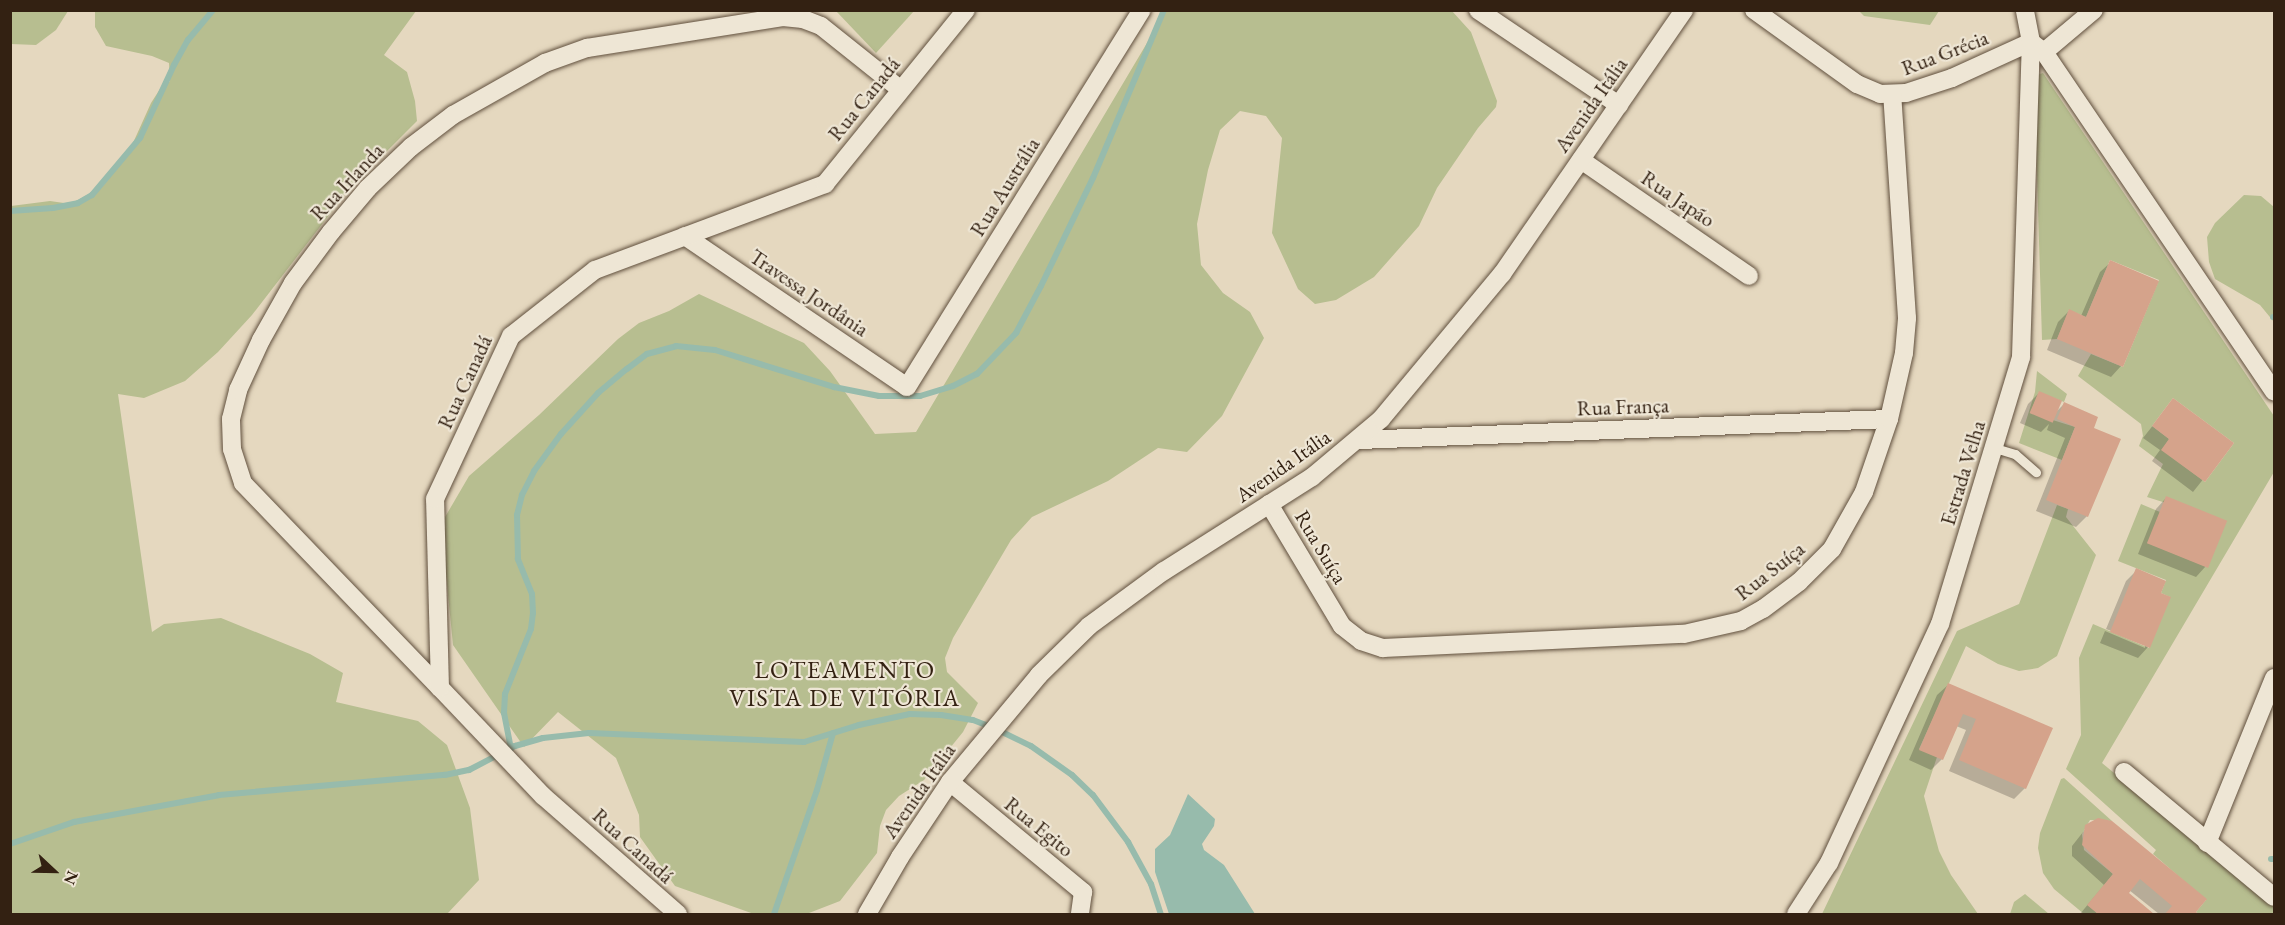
<!DOCTYPE html>
<html>
<head>
<meta charset="utf-8">
<style>
	body { margin:0 }
	#map { position:relative; width:2285px; height:925px; overflow:hidden; background:#e5d8bf; font-family:"EB Garamond",serif }
	div>[style] { position:absolute }
	[style*='--x'] { left:calc(var(--x)*1px); top:calc(var(--y)*1px); width:calc(var(--w)*1px); rotate:calc(var(--a)*1deg) }
	.green>* { inset:0; background:#b7be90 }
	.water>* { inset:0; background:#97bbac }
	.shadow>* { inset:0; background:#0003 }
	.stream>* { height:6px; margin:-3px; padding:0 3px; transform-origin:3px; border-radius:3px; background:#97bbac }
	.building>* { inset:0; background:#d5a38b; transform-origin:0 0 }
	.roads { filter:drop-shadow(0 0 2px #604f3d) drop-shadow(0 0 2px #604f3d) }
	.lane>* { height:9px; margin:-4.5px; padding:0 4.5px; transform-origin:4.5px; border-radius:4.5px; background:#eee6d5 }
	.street>* { height:18px; margin:-9px; padding:0 9px; transform-origin:9px; border-radius:9px; background:#eee6d5 }
	span { translate:-50% -50%; white-space:nowrap; text-align:center; line-height:1.15; -webkit-text-stroke:4.5px #eee6d5; paint-order:stroke }
	.street-label { font-size:21px; color:#332112 }
	.quarter-label { font-size:24px; color:#332112; letter-spacing:1.5px }
	.frame { position:absolute; inset:0; border:12px solid #332112; pointer-events:none }
	.north { position:absolute; left:24px; top:841px; width:60px; height:60px; -webkit-text-stroke:4px #eee6d5; paint-order:stroke; rotate:112deg; font-size:16px; font-weight:700; line-height:24px; text-align:center; color:#332112 }
	.north::after { content:''; display:block; margin:auto; width:21px; height:27px; background:#332112; clip-path:polygon(50% 0,100% 100%,50% 72%,0 100%) }
</style>
</head>
<body>
<div id="map">
	<div class="green">
		<i style="clip-path:polygon(10px 11px,11px 10px,68px 11px,56px 30px,36px 45px,11px 44px)"></i>
		<i style="clip-path:polygon(95px 11px,416px 11px,384px 55px,407px 72px,415px 101px,417px 121px,350px 188px,252px 315px,218px 352px,185px 381px,144px 398px,118px 394px,152px 632px,164px 624px,221px 618px,310px 654px,343px 673px,336px 702px,418px 721px,447px 745px,470px 808px,479px 880px,447px 914px,11px 914px,11px 206px,50px 201px,71px 204px,103px 186px,128px 154px,151px 103px,160px 89px,170px 81px,169px 63px,152px 56px,106px 46px,95px 27px)"></i>
		<i style="clip-path:polygon(836px 11px,914px 11px,876px 53px)"></i>
		<i style="clip-path:polygon(1166px 11px,1452px 11px,1471px 32px,1497px 101px,1496px 107px,1478px 128px,1437px 188px,1419px 226px,1374px 277px,1336px 300px,1315px 304px,1298px 289px,1272px 233px,1282px 138px,1266px 116px,1240px 111px,1220px 130px,1208px 170px,1197px 224px,1201px 265px,1223px 293px,1250px 312px,1264px 338px,1222px 416px,1187px 452px,1158px 448px,1108px 481px,1032px 517px,1011px 540px,953px 638px,945px 658px,947px 672px,978px 703px,963px 732px,924px 780px,899px 796px,886px 810px,880px 826px,877px 853px,840px 901px,809px 913px,754px 914px,675px 886px,640px 837px,639px 815px,616px 758px,558px 712px,524px 747px,453px 645px,441px 524px,469px 476px,539px 415px,618px 339px,639px 323px,669px 311px,699px 294px,804px 343px,830px 371px,875px 434px,916px 432px)"></i>
		<i style="clip-path:polygon(1859px 11px,1939px 11px,1930px 25px,1864px 16px)"></i>
		<i style="clip-path:polygon(evenodd,2043px 73px,2274px 416px,2274px 472px,2102px 763px,2274px 905px,2274px 914px,2199px 914px,2196px 912px,2206px 900px,2153px 854px,2156px 850px,2066px 769px,2081px 735px,2079px 658px,2093px 624px,2149px 648px,2170px 597px,2161px 593px,2166px 580px,2118px 561px,2141px 504px,2160px 512px,2148px 543px,2207px 567px,2226px 522px,2147px 497px,2163px 464px,2139px 446px,2143px 436px,2141px 424px,2078px 376px,2091px 354px,2123px 367px,2159px 280px,2110px 260px,2086px 317px,2069px 310px,2057px 339px,2042px 340px,2034px 76px,2043px 73px,2173px 398px,2234px 443px,2205px 482px,2162px 450px,2169px 439px,2152px 426px,2173px 398px)"></i>
		<i style="clip-path:polygon(2244px 195px,2261px 196px,2274px 207px,2274px 322px,2260px 305px,2215px 279px,2209px 262px,2207px 237px,2215px 223px)"></i>
		<i style="clip-path:polygon(2037px 371px,2067px 394px,2064px 402px,2039px 392px,2030px 413px,2075px 427px,2062px 460px,2019px 443px,2035px 392px)"></i>
		<i style="clip-path:polygon(2057px 505px,2068px 509px,2066px 517px,2096px 555px,2057px 656px,2038px 668px,2019px 671px,1998px 664px,1966px 646px,1919px 749px,1937px 757px,1924px 796px,1939px 851px,1951px 875px,1978px 914px,1822px 914px,1957px 631px,2019px 604px)"></i>
		<i style="clip-path:polygon(2064px 778px,2112px 821px,2090px 820px,2082px 834px,2084px 850px,2113px 874px,2088px 905px,2098px 914px,2084px 914px,2054px 889px,2043px 873px,2038px 848px,2040px 833px,2061px 779px)"></i>
		<i style="clip-path:polygon(2025px 894px,2049px 914px,2010px 914px,2014px 902px)"></i>
	</div>
	<div class="water">
		<i style="clip-path:polygon(1188px 794px,1215px 819px,1214px 826px,1202px 844px,1204px 850px,1224px 865px,1255px 914px,1169px 914px,1155px 872px,1155px 849px,1170px 835px)"></i>
	</div>
	<div class="shadow">
		<i style="clip-path:polygon(2111px 262px,2121px 366px,2111px 377px,2047px 350px,2058px 322px,2069px 311px,2081px 316px,2100px 272px)"></i>
		<i style="clip-path:polygon(2039px 393px,2056px 412px,2064px 404px,2092px 429px,2087px 516px,2076px 527px,2036px 511px,2065px 438px,2047px 430px,2049px 424px,2041px 432px,2020px 423px,2028px 404px)"></i>
		<i style="clip-path:polygon(2173px 400px,2232px 443px,2193px 492px,2152px 461px,2160px 450px,2143px 438px)"></i>
		<i style="clip-path:polygon(2166px 498px,2225px 522px,2206px 566px,2196px 577px,2138px 554px,2156px 509px)"></i>
		<i style="clip-path:polygon(2137px 570px,2159px 594px,2148px 647px,2138px 658px,2100px 643px,2105px 631px,2145px 648px,2145px 644px,2106px 629px,2126px 581px)"></i>
		<i style="clip-path:polygon(1948px 685px,2051px 729px,2025px 788px,2014px 799px,1949px 771px,1966px 730px,1956px 726px,1942px 759px,1931px 770px,1909px 760px,1937px 695px)"></i>
		<i style="clip-path:polygon(2091px 822px,2111px 822px,2197px 914px,2159px 914px,2129px 890px,2126px 893px,2152px 914px,2080px 914px,2104px 885px,2072px 856px,2072px 846px)"></i>
	</div>
	<div class="stream">
		<i style="--x:10;--y:211;--w:43;--a:-4"></i>
		<i style="--x:53;--y:208;--w:25;--a:-11"></i>
		<i style="--x:78;--y:203;--w:16;--a:-30"></i>
		<i style="--x:92;--y:195;--w:75;--a:-49.9"></i>
		<i style="--x:140;--y:138;--w:81;--a:-65"></i>
		<i style="--x:174;--y:65;--w:29;--a:-61"></i>
		<i style="--x:188;--y:40;--w:39;--a:-50"></i>
		<i style="--x:2273;--y:317;--w:1;--a:0"></i>
		<i style="--x:511;--y:749;--w:37;--a:-101"></i>
		<i style="--x:504;--y:713;--w:19;--a:-87"></i>
		<i style="--x:505;--y:694;--w:70;--a:-68.2"></i>
		<i style="--x:531;--y:629;--w:16;--a:-83"></i>
		<i style="--x:533;--y:613;--w:19;--a:-93"></i>
		<i style="--x:532;--y:594;--w:38;--a:-112"></i>
		<i style="--x:518;--y:559;--w:44;--a:-91.3"></i>
		<i style="--x:517;--y:515;--w:21;--a:-76"></i>
		<i style="--x:522;--y:495;--w:27;--a:-63"></i>
		<i style="--x:534;--y:471;--w:46;--a:-53.9"></i>
		<i style="--x:561;--y:434;--w:55;--a:-47.9"></i>
		<i style="--x:598;--y:393;--w:38;--a:-40"></i>
		<i style="--x:627;--y:369;--w:25;--a:-37"></i>
		<i style="--x:647;--y:354;--w:30;--a:-15"></i>
		<i style="--x:676;--y:346;--w:39;--a:6"></i>
		<i style="--x:715;--y:350;--w:125;--a:17.3"></i>
		<i style="--x:834;--y:387;--w:46;--a:11.3"></i>
		<i style="--x:879;--y:396;--w:41;--a:0"></i>
		<i style="--x:920;--y:396;--w:34;--a:-17"></i>
		<i style="--x:953;--y:386;--w:27;--a:-27"></i>
		<i style="--x:977;--y:374;--w:57;--a:-46.4"></i>
		<i style="--x:1016;--y:333;--w:53;--a:-62"></i>
		<i style="--x:1041;--y:286;--w:120;--a:-64.3"></i>
		<i style="--x:1093;--y:178;--w:182;--a:-67.1"></i>
		<i style="--x:10;--y:844;--w:68;--a:-19"></i>
		<i style="--x:74;--y:822;--w:147;--a:-10.5"></i>
		<i style="--x:219;--y:795;--w:227;--a:-5.1"></i>
		<i style="--x:445;--y:775;--w:25;--a:-12"></i>
		<i style="--x:469;--y:770;--w:52;--a:-27.6"></i>
		<i style="--x:515;--y:746;--w:29;--a:-16"></i>
		<i style="--x:543;--y:738;--w:46;--a:-6.2"></i>
		<i style="--x:589;--y:733;--w:215;--a:2.4"></i>
		<i style="--x:804;--y:742;--w:58;--a:-17.2"></i>
		<i style="--x:859;--y:725;--w:52;--a:-12.2"></i>
		<i style="--x:910;--y:714;--w:31;--a:2"></i>
		<i style="--x:941;--y:715;--w:32;--a:9"></i>
		<i style="--x:973;--y:720;--w:25;--a:21"></i>
		<i style="--x:996;--y:729;--w:39;--a:26"></i>
		<i style="--x:1031;--y:746;--w:50;--a:35.3"></i>
		<i style="--x:1072;--y:775;--w:29;--a:44"></i>
		<i style="--x:1093;--y:795;--w:59;--a:53.3"></i>
		<i style="--x:1128;--y:842;--w:48;--a:61.3"></i>
		<i style="--x:1151;--y:884;--w:32;--a:72"></i>
		<i style="--x:2271;--y:859;--w:3;--a:0"></i>
		<i style="--x:774;--y:914;--w:131;--a:-70.9"></i>
		<i style="--x:817;--y:790;--w:59;--a:-74.3"></i>
	</div>
	<div class="building">
		<i style="clip-path:polygon(2110px 260px,2159px 281px,2123px 367px,2057px 339px,2069px 309px,2086px 317px)"></i>
		<i style="left:2039px;top:391px;width:25px;height:24px;rotate:23deg"></i>
		<i style="clip-path:polygon(2173px 398px,2234px 443px,2205px 482px,2161px 450px,2169px 439px,2152px 426px)"></i>
		<i style="clip-path:polygon(2064px 402px,2098px 417px,2094px 428px,2121px 439px,2088px 517px,2046px 500px,2075px 427px,2057px 419px)"></i>
		<i style="left:2166px;top:496px;width:66px;height:51px;rotate:22deg"></i>
		<i style="clip-path:polygon(2136px 568px,2166px 581px,2161px 593px,2171px 597px,2150px 648px,2110px 632px)"></i>
		<i style="clip-path:polygon(1948px 683px,2053px 728px,2026px 789px,1959px 760px,1976px 719px,1963px 714px,1943px 760px,1919px 750px)"></i>
		<i style="clip-path:polygon(2098px 818px,2112px 821px,2207px 899px,2196px 912px,2199px 914px,2165px 914px,2172px 906px,2140px 879px,2129px 893px,2154px 914px,2098px 914px,2087px 905px,2113px 874px,2082px 845px,2085px 825px)"></i>
	</div>
	<div class="roads">
		<div class="lane">
			<i style="--x:1995;--y:448;--w:21;--a:17"></i>
			<i style="--x:2015;--y:454;--w:28;--a:41"></i>
		</div>
		<div class="street">
			<i style="--x:1478;--y:10;--w:170;--a:34"></i>
			<i style="--x:1754;--y:10;--w:127;--a:35.7"></i>
			<i style="--x:1857;--y:84;--w:25;--a:23"></i>
			<i style="--x:1880;--y:94;--w:26;--a:-2"></i>
			<i style="--x:1906;--y:93;--w:48;--a:-18.1"></i>
			<i style="--x:1952;--y:78;--w:87;--a:-24.5"></i>
			<i style="--x:2031;--y:42;--w:16;--a:38"></i>
			<i style="--x:2044;--y:52;--w:410;--a:55.9"></i>
			<i style="--x:2044;--y:52;--w:65;--a:-40"></i>
			<i style="--x:1581;--y:160;--w:204;--a:34.6"></i>
			<i style="--x:685;--y:236;--w:268;--a:34.2"></i>
			<i style="--x:907;--y:387;--w:444;--a:-58.1"></i>
			<i style="--x:1359;--y:440;--w:530;--a:-2.27"></i>
			<i style="--x:1269;--y:504;--w:142;--a:59.1"></i>
			<i style="--x:1342;--y:626;--w:24;--a:38"></i>
			<i style="--x:1361;--y:641;--w:23;--a:18"></i>
			<i style="--x:1383;--y:648;--w:301;--a:-2.7"></i>
			<i style="--x:1684;--y:634;--w:58;--a:-12.8"></i>
			<i style="--x:1741;--y:621;--w:25;--a:-29"></i>
			<i style="--x:1763;--y:609;--w:45;--a:-36.9"></i>
			<i style="--x:1799;--y:582;--w:47;--a:-45"></i>
			<i style="--x:1832;--y:549;--w:65;--a:-60.7"></i>
			<i style="--x:1864;--y:492;--w:77;--a:-71.1"></i>
			<i style="--x:1889;--y:419;--w:68;--a:-77.2"></i>
			<i style="--x:1904;--y:353;--w:35;--a:-85"></i>
			<i style="--x:1907;--y:318;--w:224;--a:-93.8"></i>
			<i style="--x:440;--y:688;--w:284;--a:-133.9"></i>
			<i style="--x:243;--y:483;--w:36;--a:-108"></i>
			<i style="--x:232;--y:449;--w:30;--a:-92"></i>
			<i style="--x:231;--y:419;--w:30;--a:-76"></i>
			<i style="--x:238;--y:390;--w:55;--a:-65.3"></i>
			<i style="--x:261;--y:340;--w:65;--a:-60.7"></i>
			<i style="--x:293;--y:283;--w:64;--a:-53.3"></i>
			<i style="--x:331;--y:232;--w:57;--a:-49.9"></i>
			<i style="--x:368;--y:188;--w:59;--a:-43.6"></i>
			<i style="--x:411;--y:147;--w:53;--a:-37.3"></i>
			<i style="--x:453;--y:115;--w:106;--a:-29.5"></i>
			<i style="--x:545;--y:63;--w:45;--a:-19.7"></i>
			<i style="--x:587;--y:48;--w:198;--a:-9"></i>
			<i style="--x:783;--y:17;--w:20;--a:6"></i>
			<i style="--x:803;--y:19;--w:19;--a:21"></i>
			<i style="--x:821;--y:26;--w:101;--a:38.6"></i>
			<i style="--x:2124;--y:772;--w:195;--a:39.8"></i>
			<i style="--x:950;--y:782;--w:173;--a:39.6"></i>
			<i style="--x:1083;--y:892;--w:22;--a:98"></i>
			<i style="--x:2207;--y:843;--w:178;--a:-67.9"></i>
			<i style="--x:678;--y:914;--w:179;--a:-138.8"></i>
			<i style="--x:543;--y:796;--w:149;--a:-133.6"></i>
			<i style="--x:440;--y:688;--w:189;--a:-91.5"></i>
			<i style="--x:435;--y:499;--w:180;--a:-65"></i>
			<i style="--x:511;--y:336;--w:107;--a:-38.2"></i>
			<i style="--x:595;--y:270;--w:246;--a:-20.5"></i>
			<i style="--x:825;--y:184;--w:224;--a:-51"></i>
			<i style="--x:867;--y:914;--w:66;--a:-59.9"></i>
			<i style="--x:900;--y:857;--w:90;--a:-56.3"></i>
			<i style="--x:950;--y:782;--w:139;--a:-50.2"></i>
			<i style="--x:1039;--y:675;--w:70;--a:-44.4"></i>
			<i style="--x:1089;--y:626;--w:93;--a:-36.3"></i>
			<i style="--x:1164;--y:571;--w:175;--a:-32.4"></i>
			<i style="--x:1312;--y:477;--w:90;--a:-40"></i>
			<i style="--x:1381;--y:419;--w:189;--a:-50.2"></i>
			<i style="--x:1502;--y:274;--w:321;--a:-55.4"></i>
			<i style="--x:1796;--y:914;--w:61;--a:-57.1"></i>
			<i style="--x:1829;--y:863;--w:264;--a:-65.1"></i>
			<i style="--x:1940;--y:624;--w:279;--a:-73.1"></i>
			<i style="--x:2021;--y:357;--w:315;--a:-88.2"></i>
			<i style="--x:2031;--y:42;--w:33;--a:-101"></i>
		</div>
	</div>
	<div class="street-label">
		<span style="left:1945px;top:53px;rotate:-21deg">Rua Grécia</span>
		<span style="left:864px;top:99px;rotate:-51deg">Rua Canadá</span>
		<span style="left:1591px;top:105px;rotate:-55deg">Avenida Itália</span>
		<span style="left:347px;top:182px;rotate:-47deg">Rua Irlanda</span>
		<span style="left:1005px;top:187px;rotate:-58deg">Rua Austrália</span>
		<span style="left:1678px;top:199px;rotate:34deg">Rua Japão</span>
		<span style="left:809px;top:293px;rotate:34deg">Travessa Jordânia</span>
		<span style="left:465px;top:382px;rotate:-65deg">Rua Canadá</span>
		<span style="left:1623px;top:407px;rotate:-2deg">Rua França</span>
		<span style="left:1283px;top:466px;rotate:-35deg">Avenida Itália</span>
		<span style="left:1963px;top:473px;rotate:-73deg">Estrada Velha</span>
		<span style="left:1321px;top:547px;rotate:59deg">Rua Suíça</span>
		<span style="left:1770px;top:571px;rotate:-38deg">Rua Suíça</span>
		<span style="left:919px;top:791px;rotate:-55deg">Avenida Itália</span>
		<span style="left:1039px;top:827px;rotate:39deg">Rua Egito</span>
		<span style="left:633px;top:846px;rotate:42deg">Rua Canadá</span>
	</div>
	<div class="quarter-label">
		<span style="left:845px;top:684px">LOTEAMENTO<br>VISTA DE VITÓRIA</span>
	</div>
	<div class="frame"></div>
	<div class="north">N</div>
</div>
</body>
</html>
